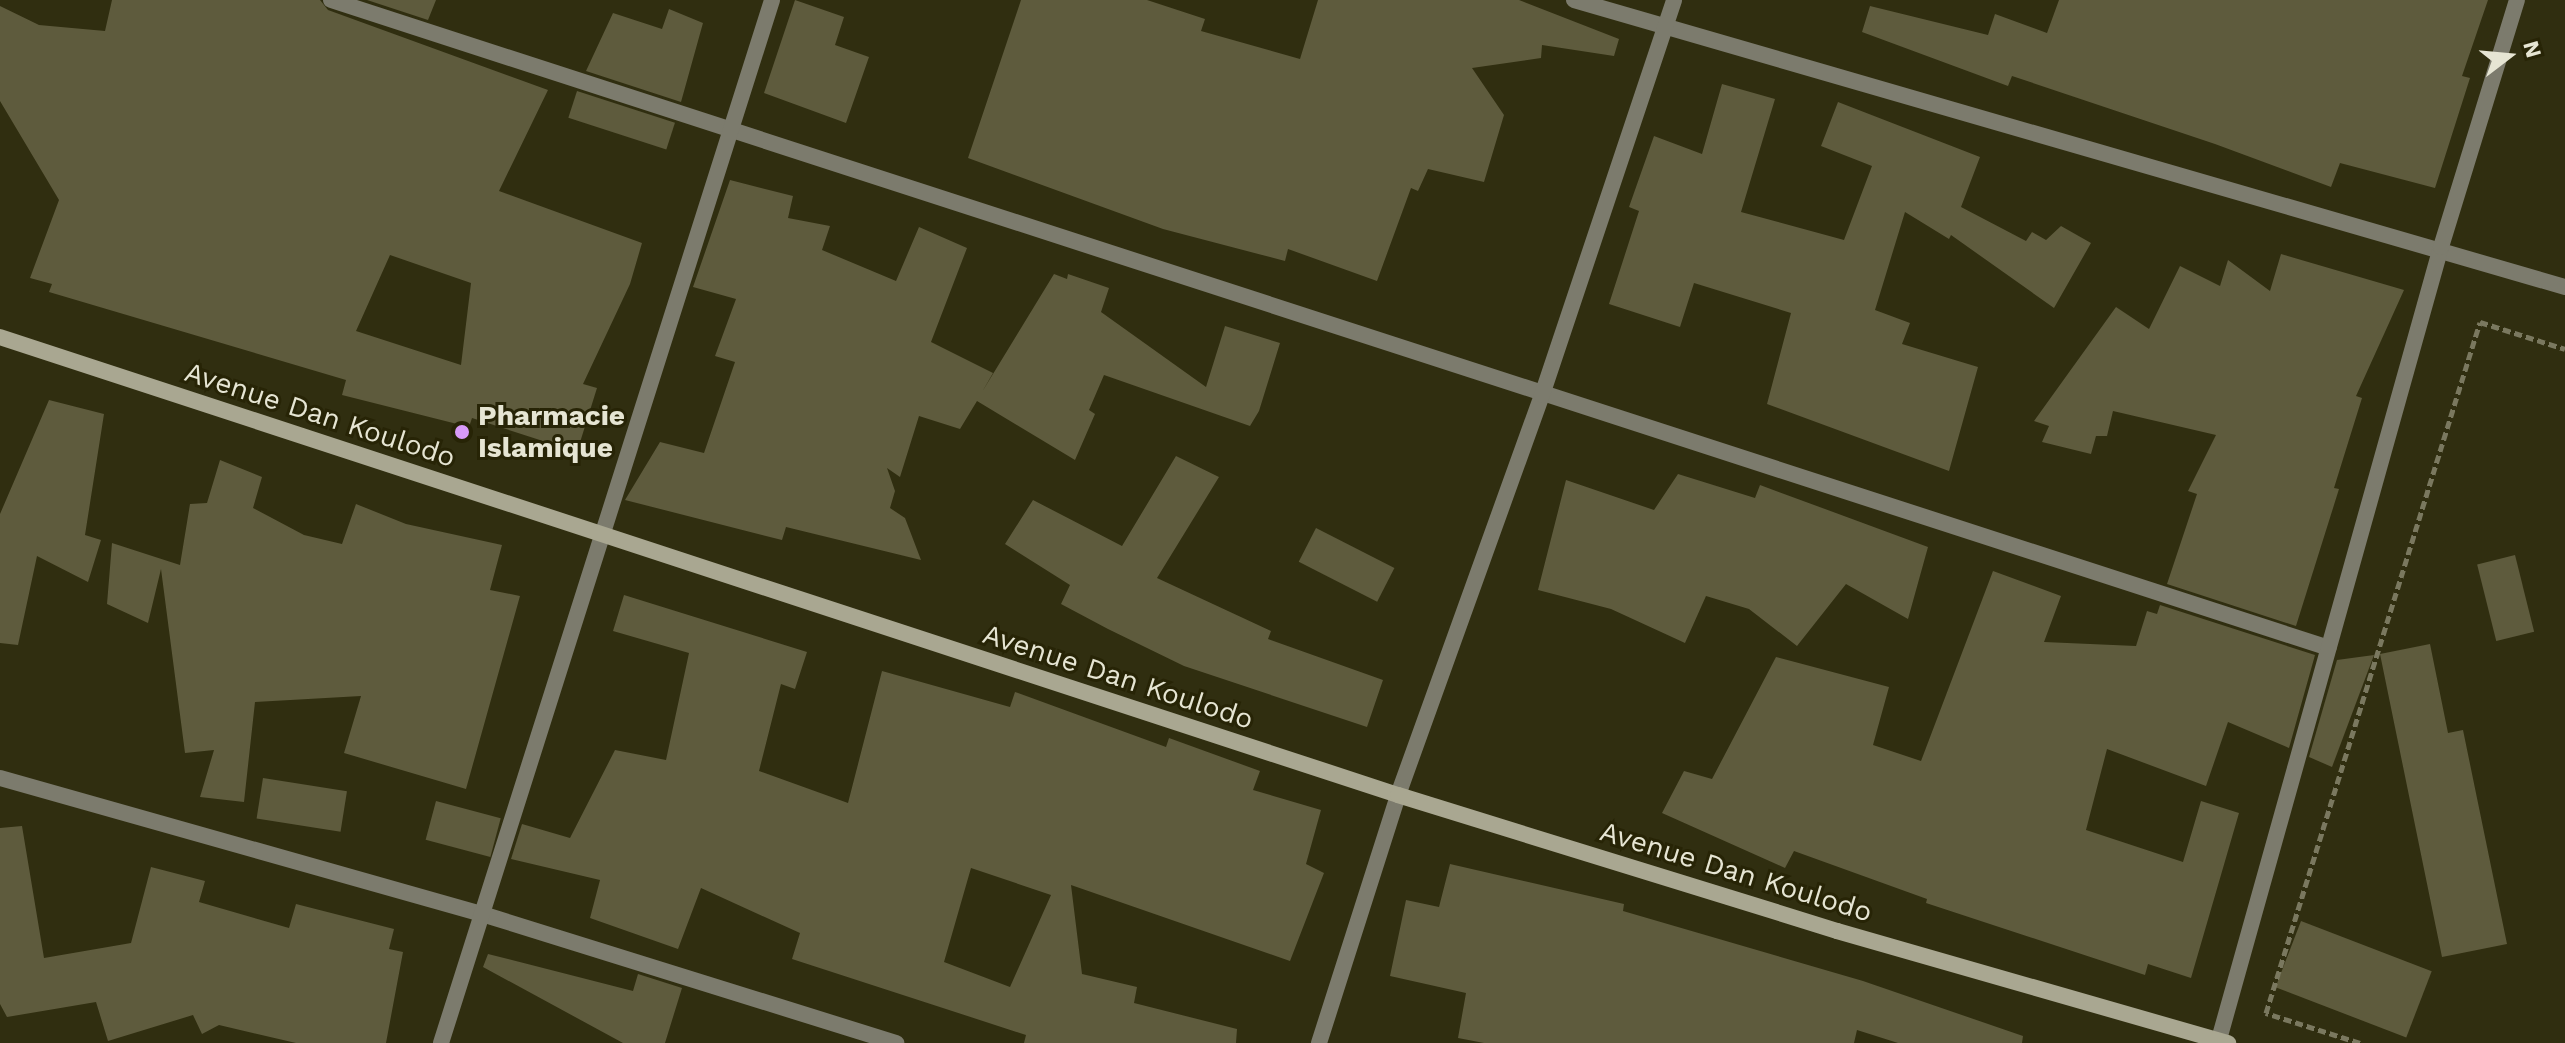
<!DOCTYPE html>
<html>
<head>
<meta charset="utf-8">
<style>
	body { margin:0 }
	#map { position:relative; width:2565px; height:1043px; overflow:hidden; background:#302e10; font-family:"Work Sans",sans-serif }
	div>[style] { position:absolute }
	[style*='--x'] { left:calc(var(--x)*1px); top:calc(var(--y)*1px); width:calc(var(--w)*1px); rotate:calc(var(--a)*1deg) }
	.building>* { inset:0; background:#5e5b3d; transform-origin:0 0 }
	.path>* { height:5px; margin-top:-2.5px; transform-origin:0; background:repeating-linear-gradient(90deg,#7a785f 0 8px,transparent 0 12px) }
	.street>* { height:16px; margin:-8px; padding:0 8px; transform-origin:8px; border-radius:8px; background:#7c7b6d }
	.secondary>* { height:16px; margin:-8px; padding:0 8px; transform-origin:8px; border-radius:8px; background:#a9a791 }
	.dots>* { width:22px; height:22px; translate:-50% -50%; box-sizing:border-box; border:4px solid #272406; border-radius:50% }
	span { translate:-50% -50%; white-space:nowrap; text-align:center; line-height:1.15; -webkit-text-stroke:6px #272406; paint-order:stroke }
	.street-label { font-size:28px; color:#e6e5d3 }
	.poi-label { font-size:28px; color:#e6e5d3; font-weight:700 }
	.left { translate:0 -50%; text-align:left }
	.north { position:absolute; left:2469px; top:16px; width:80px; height:80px; -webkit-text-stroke:6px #272406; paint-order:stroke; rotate:74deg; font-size:22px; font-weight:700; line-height:32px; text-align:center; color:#e6e5d3 }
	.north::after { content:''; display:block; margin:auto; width:28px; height:36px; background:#e6e5d3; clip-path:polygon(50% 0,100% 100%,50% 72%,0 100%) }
</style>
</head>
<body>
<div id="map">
	<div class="building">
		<i style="clip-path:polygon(evenodd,112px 0,320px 0,328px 10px,548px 90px,499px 191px,642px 243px,630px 284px,583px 384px,597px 388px,577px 452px,472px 418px,469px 427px,342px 395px,346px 380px,49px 292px,52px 284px,30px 278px,59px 200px,0 101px,0 6px,39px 25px,105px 31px,112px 0,390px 255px,471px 283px,461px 365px,356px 331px,390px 255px)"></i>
		<i style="clip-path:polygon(367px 0,436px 0,428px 20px)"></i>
		<i style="clip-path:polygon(795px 0,844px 17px,835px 45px,869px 57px,846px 123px,764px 93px)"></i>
		<i style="clip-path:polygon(1021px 0,1147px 0,1205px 19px,1201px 31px,1300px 59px,1318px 0,1519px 0,1619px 39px,1614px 56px,1542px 45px,1541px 58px,1472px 68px,1504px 115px,1484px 182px,1428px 169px,1418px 191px,1411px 188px,1377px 281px,1288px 249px,1285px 261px,1163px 229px,968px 158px)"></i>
		<i style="clip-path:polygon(2059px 0,2488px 0,2462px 76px,2470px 78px,2435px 188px,2340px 163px,2331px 187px,2215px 144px,2012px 76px,2008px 86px,1862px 32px,1870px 6px,1988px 35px,1995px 14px,2047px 33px)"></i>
		<i style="clip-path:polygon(669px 9px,703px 23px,681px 102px,586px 71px,613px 13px,662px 29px)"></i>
		<i style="clip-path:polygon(1722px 84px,1775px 99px,1741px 212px,1844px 240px,1872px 166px,1821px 146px,1838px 102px,1980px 157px,1961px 207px,2026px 241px,2032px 232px,2046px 240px,2061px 226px,2091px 243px,2054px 308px,1951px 235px,1949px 239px,1905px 212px,1875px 310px,1910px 323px,1902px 344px,1978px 367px,1949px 471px,1767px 404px,1791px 313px,1694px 283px,1680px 327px,1609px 304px,1639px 211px,1629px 207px,1654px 136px,1702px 154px)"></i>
		<i style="left:577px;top:91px;width:103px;height:28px;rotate:18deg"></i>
		<i style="clip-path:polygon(730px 180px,793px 196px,788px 218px,830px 226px,822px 250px,896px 281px,919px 227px,967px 248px,931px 342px,993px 373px,982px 392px,1054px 274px,1067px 279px,1068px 274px,1109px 288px,1101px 312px,1206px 387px,1225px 326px,1280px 343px,1259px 411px,1250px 426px,1104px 375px,1089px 410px,1095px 414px,1075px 460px,977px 401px,960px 429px,919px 416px,900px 477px,887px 468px,895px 491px,890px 508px,905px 518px,921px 560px,786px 527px,782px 540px,625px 500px,660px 442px,704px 453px,735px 362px,715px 356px,736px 299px,693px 287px)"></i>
		<i style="clip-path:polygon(2281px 254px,2404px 290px,2356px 396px,2362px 398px,2334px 488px,2339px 489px,2296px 626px,2167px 584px,2197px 494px,2188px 491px,2216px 435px,2113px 411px,2107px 436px,2096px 436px,2091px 454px,2042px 442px,2049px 426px,2034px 421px,2116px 307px,2149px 329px,2180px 266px,2220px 286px,2228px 260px,2270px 291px)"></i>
		<i style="clip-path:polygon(49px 400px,104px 414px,85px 535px,101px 540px,88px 582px,37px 556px,18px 645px,0 643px,0 514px)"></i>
		<i style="clip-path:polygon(1176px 456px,1219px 477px,1157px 578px,1271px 631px,1268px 639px,1383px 680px,1367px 727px,1184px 666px,1108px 629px,1061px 604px,1070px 585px,1005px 544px,1033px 500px,1122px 546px)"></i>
		<i style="clip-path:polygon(220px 460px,262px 477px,253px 508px,304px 535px,342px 544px,356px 504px,406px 524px,502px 545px,490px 590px,520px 596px,466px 789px,344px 753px,361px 696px,255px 702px,244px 802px,200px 797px,214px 750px,185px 753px,161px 569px,148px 623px,107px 604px,112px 543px,180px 565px,190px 504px,207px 503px)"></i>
		<i style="clip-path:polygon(1678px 474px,1755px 498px,1760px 485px,1928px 547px,1908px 619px,1846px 584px,1797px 646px,1749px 609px,1706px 596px,1685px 643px,1611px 609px,1538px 590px,1566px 480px,1654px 510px)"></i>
		<i style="left:1316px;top:528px;width:88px;height:38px;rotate:27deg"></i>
		<i style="left:2515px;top:555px;width:79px;height:39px;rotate:76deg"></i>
		<i style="clip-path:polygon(1993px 571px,2061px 596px,2044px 642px,2136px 646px,2147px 611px,2157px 614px,2160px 605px,2315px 655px,2289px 748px,2228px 722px,2206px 786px,2107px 749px,2086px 830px,2183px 862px,2201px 801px,2239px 813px,2191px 978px,2148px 964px,2145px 975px,1926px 903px,1927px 899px,1794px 851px,1785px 868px,1662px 813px,1684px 771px,1712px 779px,1776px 657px,1889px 687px,1873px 745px,1921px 761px)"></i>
		<i style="clip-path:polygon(evenodd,624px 595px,807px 652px,795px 689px,781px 684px,759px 771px,848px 803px,882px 671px,1010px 707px,1015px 692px,1166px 747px,1169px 738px,1260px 771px,1253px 790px,1321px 810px,1306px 864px,1324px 873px,1290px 961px,1071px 885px,1082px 974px,1137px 987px,1134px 1003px,1237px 1029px,1236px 1043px,1024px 1043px,1026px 1035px,792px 959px,800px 933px,701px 888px,678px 949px,590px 918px,600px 880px,511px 859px,522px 824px,570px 838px,615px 750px,666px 760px,689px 653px,613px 631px,624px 595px,971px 868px,1051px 895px,1010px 987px,944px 962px,971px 868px)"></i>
		<i style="clip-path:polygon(2430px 644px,2448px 733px,2463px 730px,2507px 944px,2442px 957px,2380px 654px)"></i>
		<i style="clip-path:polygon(2374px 655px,2332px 767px,2309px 757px,2337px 660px)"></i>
		<i style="left:263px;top:778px;width:85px;height:41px;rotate:9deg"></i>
		<i style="left:436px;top:801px;width:67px;height:40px;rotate:15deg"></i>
		<i style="clip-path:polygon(22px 826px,44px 958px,131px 943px,151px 867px,205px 881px,199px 902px,289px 928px,296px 904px,394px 929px,389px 949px,403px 952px,386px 1043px,296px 1043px,219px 1025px,202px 1034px,193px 1015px,108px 1041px,96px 1002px,7px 1017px,0 1004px,0 828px)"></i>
		<i style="clip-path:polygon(1450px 864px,1624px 904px,1623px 911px,1863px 981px,2023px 1036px,2022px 1043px,1898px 1043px,1857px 1030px,1854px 1043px,1484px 1043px,1458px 1038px,1466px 993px,1390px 976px,1406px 900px,1439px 907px)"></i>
		<i style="left:2301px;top:921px;width:140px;height:71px;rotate:21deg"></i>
		<i style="clip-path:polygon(488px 954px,633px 991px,638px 974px,682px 988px,665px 1043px,623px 1043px,483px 967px)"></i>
	</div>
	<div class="path">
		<i style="--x:2360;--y:1043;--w:99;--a:-162.3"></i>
		<i style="--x:2266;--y:1013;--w:723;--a:-72.79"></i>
		<i style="--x:2480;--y:322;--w:89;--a:17.6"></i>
	</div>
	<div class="street">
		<i style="--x:331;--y:0;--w:2100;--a:17.97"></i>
		<i style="--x:1574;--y:0;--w:1032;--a:16.15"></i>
		<i style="--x:0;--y:778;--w:501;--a:15.76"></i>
		<i style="--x:482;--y:914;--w:434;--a:17.3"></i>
		<i style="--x:441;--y:1043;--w:1094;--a:-72.39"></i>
		<i style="--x:1319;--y:1043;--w:260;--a:-72.3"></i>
		<i style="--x:1398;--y:795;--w:425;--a:-70.2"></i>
		<i style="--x:1542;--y:395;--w:416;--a:-71.5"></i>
		<i style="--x:2218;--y:1043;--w:827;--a:-74.35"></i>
		<i style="--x:2441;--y:247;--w:258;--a:-72.9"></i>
	</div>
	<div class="secondary">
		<i style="--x:0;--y:337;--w:1471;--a:18.14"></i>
		<i style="--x:1398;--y:795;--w:460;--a:17.2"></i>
		<i style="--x:1837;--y:931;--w:407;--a:16"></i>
	</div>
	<div class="dots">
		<i style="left:462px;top:432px;background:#d89af8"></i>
	</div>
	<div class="street-label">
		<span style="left:320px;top:415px;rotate:18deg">Avenue Dan Koulodo</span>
		<span style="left:1118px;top:677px;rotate:18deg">Avenue Dan Koulodo</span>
		<span style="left:1736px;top:872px;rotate:17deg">Avenue Dan Koulodo</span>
	</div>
	<div class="poi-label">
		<span class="left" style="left:478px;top:432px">Pharmacie<br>Islamique</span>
	</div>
	<div class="north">N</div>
</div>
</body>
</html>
